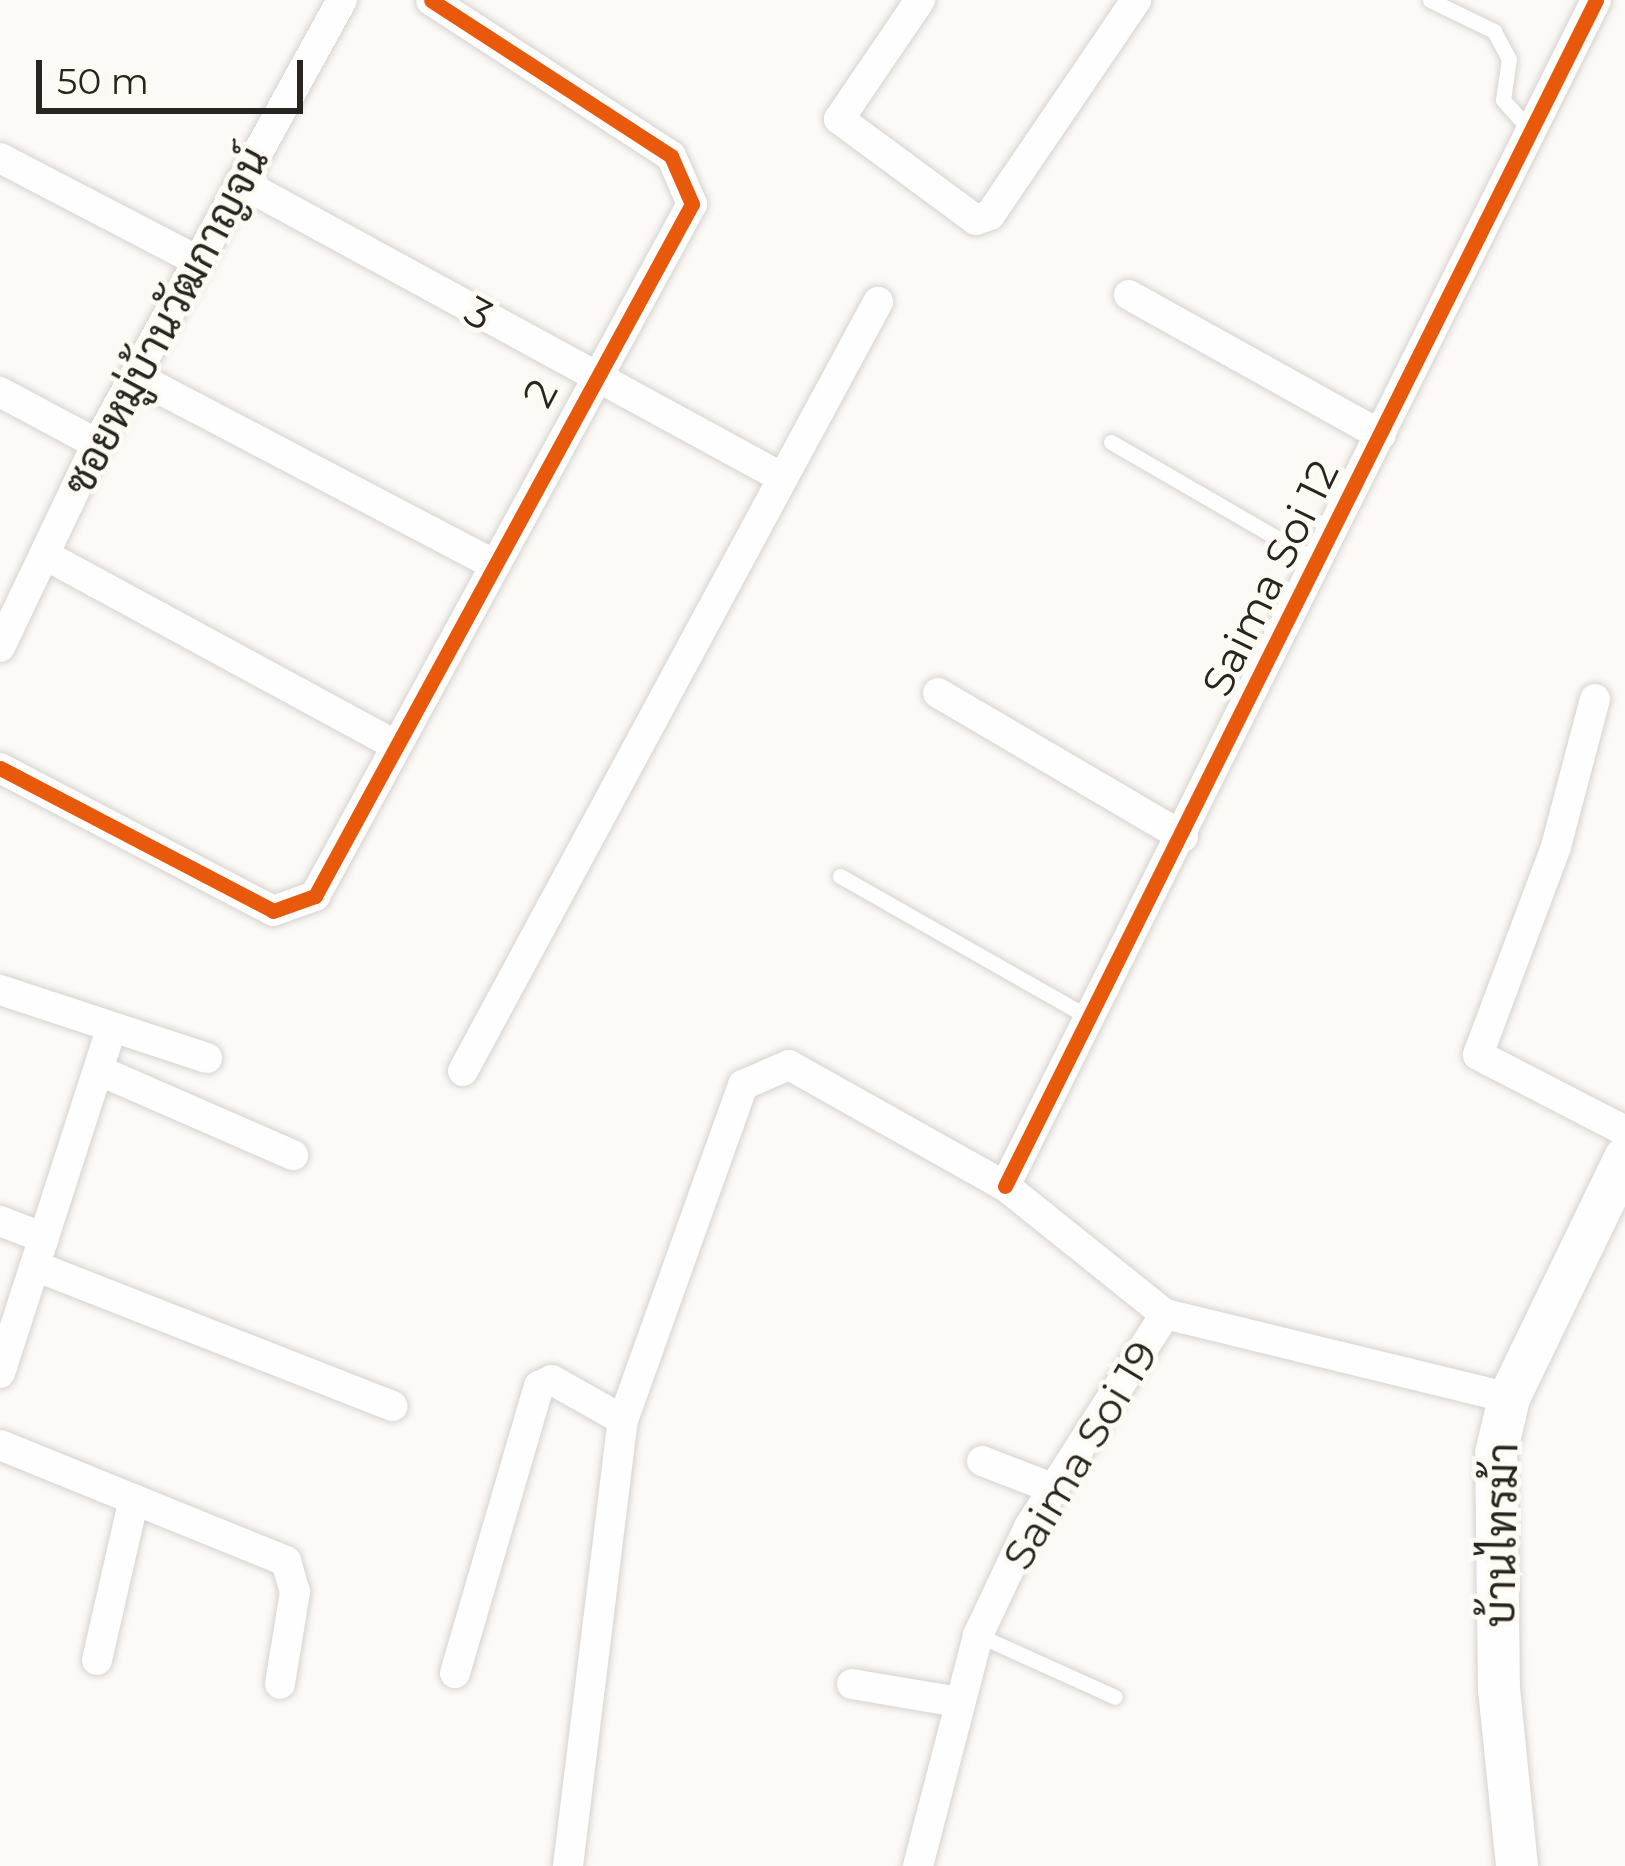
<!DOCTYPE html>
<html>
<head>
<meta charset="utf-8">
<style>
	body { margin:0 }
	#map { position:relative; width:1625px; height:1866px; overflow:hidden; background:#fcf9f6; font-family:Montserrat,Sarabun,sans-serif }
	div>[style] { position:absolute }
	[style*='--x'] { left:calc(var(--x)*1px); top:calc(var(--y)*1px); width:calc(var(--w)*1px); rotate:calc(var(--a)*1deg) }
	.roads { filter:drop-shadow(0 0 3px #d6d3cf) drop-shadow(0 0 3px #d6d3cf) }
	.lane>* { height:15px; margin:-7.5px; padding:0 7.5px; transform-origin:7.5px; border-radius:7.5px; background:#fffefe }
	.street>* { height:30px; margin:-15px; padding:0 15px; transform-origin:15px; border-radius:15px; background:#fffefe }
	.secondary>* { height:42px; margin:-21px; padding:0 21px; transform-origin:21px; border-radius:21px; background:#fffefe }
	.cycleway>* { height:15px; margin:-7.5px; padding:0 7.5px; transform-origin:7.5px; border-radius:7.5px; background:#e8590c }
	span { translate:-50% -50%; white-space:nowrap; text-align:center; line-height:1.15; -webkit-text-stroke:10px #fefaf4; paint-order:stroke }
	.street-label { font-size:42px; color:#28241f }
	.scale { position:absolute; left:36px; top:60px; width:267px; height:54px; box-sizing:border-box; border:6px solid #28241f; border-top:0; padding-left:15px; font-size:36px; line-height:42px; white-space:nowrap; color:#28241f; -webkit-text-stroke:9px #fefaf4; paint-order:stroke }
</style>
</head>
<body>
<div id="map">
	<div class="roads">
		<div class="lane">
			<i style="--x:1430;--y:0;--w:71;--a:25.8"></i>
			<i style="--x:1494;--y:31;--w:32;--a:62"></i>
			<i style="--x:1509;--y:59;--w:41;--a:98.3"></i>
			<i style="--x:1503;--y:100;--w:42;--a:47.9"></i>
			<i style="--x:1111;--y:442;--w:239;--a:30.1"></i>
			<i style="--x:840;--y:876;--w:291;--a:29.6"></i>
			<i style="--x:978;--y:1635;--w:150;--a:24.3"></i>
		</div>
		<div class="street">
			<i style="--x:920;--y:0;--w:144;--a:124.2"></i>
			<i style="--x:839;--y:119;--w:170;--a:36.4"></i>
			<i style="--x:976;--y:220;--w:15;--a:-20"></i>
			<i style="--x:990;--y:215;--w:260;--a:-55.8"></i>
			<i style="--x:0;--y:158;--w:223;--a:27.5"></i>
			<i style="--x:240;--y:182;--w:618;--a:28.6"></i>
			<i style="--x:1129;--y:295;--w:288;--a:29.1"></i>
			<i style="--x:135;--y:376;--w:402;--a:27.7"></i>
			<i style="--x:0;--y:392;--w:110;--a:28.2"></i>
			<i style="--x:47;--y:556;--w:394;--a:28.5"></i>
			<i style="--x:0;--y:647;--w:225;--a:-64.5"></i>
			<i style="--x:97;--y:444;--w:507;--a:-61.11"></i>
			<i style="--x:938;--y:693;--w:284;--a:30.4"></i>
			<i style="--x:1595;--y:699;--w:153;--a:104.8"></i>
			<i style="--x:1556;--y:847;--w:222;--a:110.6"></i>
			<i style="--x:1478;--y:1055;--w:165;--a:27.3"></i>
			<i style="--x:0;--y:768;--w:308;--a:27.6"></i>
			<i style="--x:273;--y:911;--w:45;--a:-19.7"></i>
			<i style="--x:315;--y:896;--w:788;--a:-61.42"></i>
			<i style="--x:692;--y:204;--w:52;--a:-113.6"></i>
			<i style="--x:671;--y:156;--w:286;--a:-147"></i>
			<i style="--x:0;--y:990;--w:218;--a:18.2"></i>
			<i style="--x:98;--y:1070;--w:213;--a:23.6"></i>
			<i style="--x:463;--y:1071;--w:874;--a:-61.65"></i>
			<i style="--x:1005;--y:1186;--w:1325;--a:-63.51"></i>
			<i style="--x:0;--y:1221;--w:47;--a:21.1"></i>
			<i style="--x:35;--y:1266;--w:384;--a:21.4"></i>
			<i style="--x:0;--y:1373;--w:358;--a:-72.1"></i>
			<i style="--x:0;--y:1445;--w:309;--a:22.1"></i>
			<i style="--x:286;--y:1561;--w:32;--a:74"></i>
			<i style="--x:295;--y:1592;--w:93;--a:99.3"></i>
			<i style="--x:982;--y:1461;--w:75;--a:21.1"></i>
			<i style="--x:97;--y:1660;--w:165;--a:-77.1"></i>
			<i style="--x:455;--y:1673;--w:299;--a:-73.7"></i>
			<i style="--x:539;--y:1386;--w:14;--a:-25"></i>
			<i style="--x:552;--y:1380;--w:81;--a:29.4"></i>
			<i style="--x:852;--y:1684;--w:101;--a:9.6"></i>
			<i style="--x:568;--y:1866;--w:449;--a:-83"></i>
			<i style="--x:623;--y:1420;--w:356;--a:-70.3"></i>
			<i style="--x:743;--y:1085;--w:50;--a:-23.5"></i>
			<i style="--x:789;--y:1065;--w:248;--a:29.3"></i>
			<i style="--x:1005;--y:1186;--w:205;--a:38.7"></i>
			<i style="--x:918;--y:1866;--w:239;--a:-75.4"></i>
			<i style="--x:978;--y:1635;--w:119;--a:-64.7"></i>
			<i style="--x:1029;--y:1527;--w:253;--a:-57.4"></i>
			<i style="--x:1165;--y:1314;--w:354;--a:13.7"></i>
		</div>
		<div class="secondary">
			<i style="--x:1517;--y:1866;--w:177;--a:-95.8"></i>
			<i style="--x:1499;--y:1690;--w:236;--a:-90.7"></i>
			<i style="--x:1496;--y:1454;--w:57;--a:-76.9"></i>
			<i style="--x:1509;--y:1398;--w:267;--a:-64.2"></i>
		</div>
	</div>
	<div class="cycleway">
		<i style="--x:0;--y:768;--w:308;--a:27.6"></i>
		<i style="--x:273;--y:911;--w:45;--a:-19.7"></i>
		<i style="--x:315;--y:896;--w:788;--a:-61.42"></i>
		<i style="--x:692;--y:204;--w:52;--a:-113.6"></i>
		<i style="--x:671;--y:156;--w:286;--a:-147"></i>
		<i style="--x:1005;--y:1186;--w:1325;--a:-63.51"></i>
	</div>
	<div class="street-label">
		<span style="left:479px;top:313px;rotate:29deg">3</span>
		<span style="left:166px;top:321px;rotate:-62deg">ซอยหมู่บ้านวัฒกาญจน์</span>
		<span style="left:540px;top:393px;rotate:-62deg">2</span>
		<span style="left:1270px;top:578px;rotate:-64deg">Saima Soi 12</span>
		<span style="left:1080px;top:1455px;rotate:-59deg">Saima Soi 19</span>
		<span style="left:1501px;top:1535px;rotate:-89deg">บ้านไทรม้า</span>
	</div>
	<div class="scale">50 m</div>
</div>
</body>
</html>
